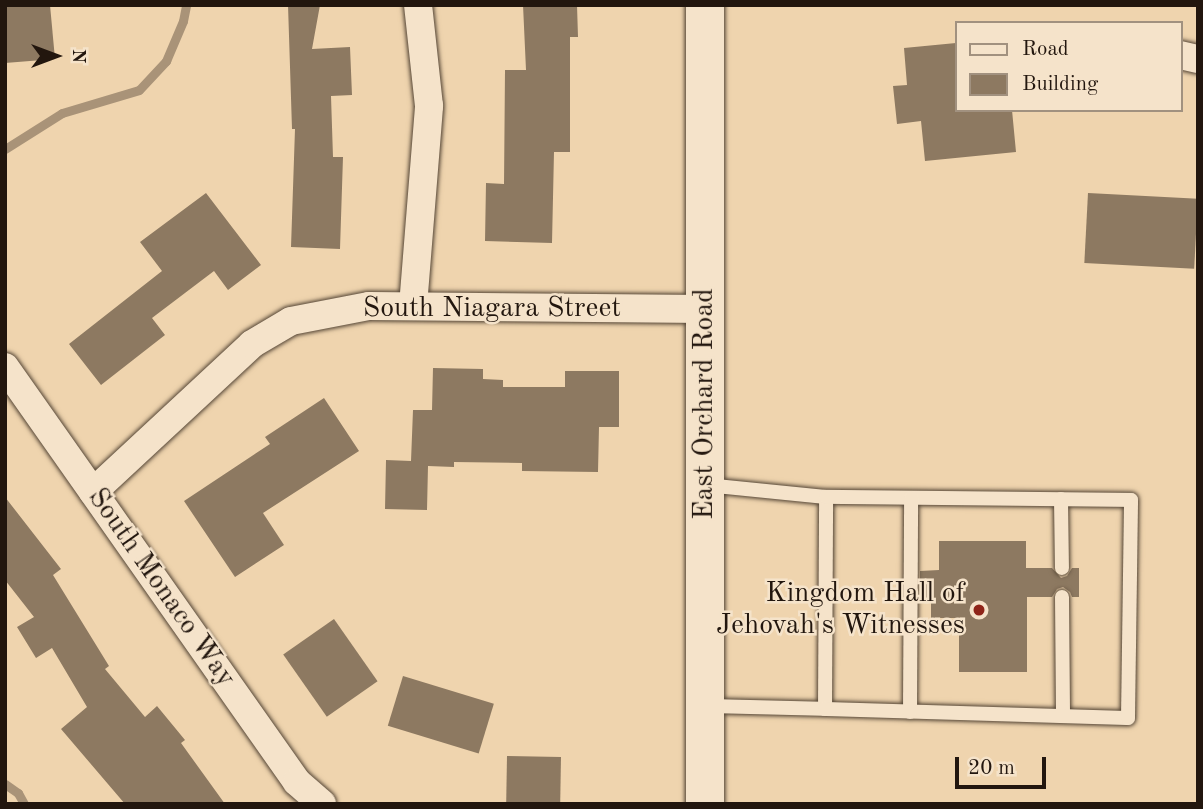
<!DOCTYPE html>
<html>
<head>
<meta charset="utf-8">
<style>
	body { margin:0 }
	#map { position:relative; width:1203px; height:809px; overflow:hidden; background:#efd4ae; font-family:"Old Standard TT",serif }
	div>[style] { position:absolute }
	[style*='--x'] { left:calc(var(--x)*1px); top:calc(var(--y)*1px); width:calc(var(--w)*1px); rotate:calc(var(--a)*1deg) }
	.stream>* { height:9px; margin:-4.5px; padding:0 4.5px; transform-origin:4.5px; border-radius:4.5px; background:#a99378 }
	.building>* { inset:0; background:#8d7961; transform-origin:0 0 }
	.roads { filter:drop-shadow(0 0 2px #554636) drop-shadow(0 0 2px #554636) }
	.service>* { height:14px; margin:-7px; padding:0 7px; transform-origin:7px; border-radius:7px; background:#f5e3ca }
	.minor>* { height:28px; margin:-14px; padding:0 14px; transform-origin:14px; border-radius:14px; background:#f5e3ca }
	.secondary>* { height:38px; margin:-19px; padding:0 19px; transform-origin:19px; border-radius:19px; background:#f5e3ca }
	.dots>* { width:19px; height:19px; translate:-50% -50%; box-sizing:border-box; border:4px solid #f5e3ca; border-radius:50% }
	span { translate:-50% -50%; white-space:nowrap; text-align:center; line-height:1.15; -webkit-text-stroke:5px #f5e3ca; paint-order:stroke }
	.street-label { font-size:28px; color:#22160e }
	.poi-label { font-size:28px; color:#22160e }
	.right { translate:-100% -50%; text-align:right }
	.frame { position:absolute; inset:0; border:7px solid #22160e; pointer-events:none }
	.legend { position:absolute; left:955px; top:21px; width:228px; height:91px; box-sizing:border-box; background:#f5e3ca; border:2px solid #a1917f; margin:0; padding:9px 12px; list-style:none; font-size:21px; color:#22160e }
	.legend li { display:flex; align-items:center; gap:14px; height:35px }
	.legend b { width:35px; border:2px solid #a1917f }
	.north { position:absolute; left:21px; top:21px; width:70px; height:70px; -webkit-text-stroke:5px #f5e3ca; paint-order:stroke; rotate:90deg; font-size:19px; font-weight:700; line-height:28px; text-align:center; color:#22160e }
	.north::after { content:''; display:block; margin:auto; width:24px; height:32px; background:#22160e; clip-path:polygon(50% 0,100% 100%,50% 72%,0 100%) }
	.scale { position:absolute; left:955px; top:757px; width:91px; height:32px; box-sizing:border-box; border:4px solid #22160e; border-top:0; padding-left:9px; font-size:21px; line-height:24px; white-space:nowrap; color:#22160e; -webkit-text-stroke:5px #f5e3ca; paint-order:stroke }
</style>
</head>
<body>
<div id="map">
	<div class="stream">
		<i style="--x:5;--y:149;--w:67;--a:-32.3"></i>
		<i style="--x:62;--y:113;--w:80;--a:-16.6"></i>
		<i style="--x:139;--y:90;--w:40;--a:-47"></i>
		<i style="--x:166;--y:61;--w:43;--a:-67"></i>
		<i style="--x:183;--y:21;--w:16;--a:-79"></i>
		<i style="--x:5;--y:784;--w:16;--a:35"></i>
		<i style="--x:18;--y:793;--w:13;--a:61"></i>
	</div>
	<div class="building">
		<i style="clip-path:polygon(5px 5px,50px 5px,55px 59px,5px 63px)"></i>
		<i style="clip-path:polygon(288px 5px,320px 5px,312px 49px,350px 47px,352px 95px,331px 96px,333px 157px,343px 157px,340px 249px,291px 247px,295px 129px,292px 129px)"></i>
		<i style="clip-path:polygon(523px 5px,577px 5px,578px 37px,570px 37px,570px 152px,554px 152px,552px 243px,485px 241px,486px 183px,504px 184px,505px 70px,526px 70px)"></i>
		<i style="clip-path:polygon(956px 43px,956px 110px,1012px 110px,1016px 152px,925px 161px,921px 121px,897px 124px,893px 86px,907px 85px,904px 48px)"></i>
		<i style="clip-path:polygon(206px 193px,261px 265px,228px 290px,214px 271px,152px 318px,165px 335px,101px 385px,69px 344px,162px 271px,140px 242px)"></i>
		<i style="left:1088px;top:193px;width:110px;height:70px;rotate:3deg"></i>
		<i style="clip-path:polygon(433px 368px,483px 369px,483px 379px,503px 380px,503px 387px,565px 387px,565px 371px,619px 371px,619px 427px,599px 427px,598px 472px,522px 471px,522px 463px,454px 462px,454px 467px,428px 466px,427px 510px,385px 509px,386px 460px,411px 461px,413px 410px,432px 410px)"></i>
		<i style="clip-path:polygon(324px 398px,359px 451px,263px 513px,284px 545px,235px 577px,184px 501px,270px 444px,265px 437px)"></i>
		<i style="clip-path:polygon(5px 497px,61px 569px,53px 575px,109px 666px,105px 669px,145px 717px,157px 706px,185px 740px,181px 743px,225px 804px,125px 804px,61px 729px,87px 707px,52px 648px,36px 658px,17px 627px,34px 617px,5px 580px)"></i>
		<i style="clip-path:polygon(939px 541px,1026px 541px,1026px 568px,1052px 568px,1061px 578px,1067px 576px,1072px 568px,1079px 568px,1079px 597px,1072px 597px,1070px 592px,1063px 587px,1057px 589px,1052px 597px,1027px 597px,1027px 672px,959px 672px,959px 618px,931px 618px,931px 602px,920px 602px,920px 571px,939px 570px)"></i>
		<i style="left:334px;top:619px;width:76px;height:62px;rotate:55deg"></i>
		<i style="left:403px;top:676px;width:95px;height:52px;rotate:17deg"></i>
		<i style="left:507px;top:756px;width:54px;height:48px;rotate:1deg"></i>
	</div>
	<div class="roads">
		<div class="service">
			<i style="--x:1061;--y:499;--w:69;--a:89.2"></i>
			<i style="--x:1062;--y:597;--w:119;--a:89.5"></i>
			<i style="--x:706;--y:706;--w:119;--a:1.4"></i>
			<i style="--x:825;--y:709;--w:212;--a:-89.7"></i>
			<i style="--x:826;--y:497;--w:121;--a:-174.3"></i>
			<i style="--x:825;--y:709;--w:303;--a:1.7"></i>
			<i style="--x:1128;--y:718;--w:218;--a:-89.2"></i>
			<i style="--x:1131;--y:500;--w:305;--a:-179.4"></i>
			<i style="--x:910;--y:712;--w:214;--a:-89.7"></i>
		</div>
		<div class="minor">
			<i style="--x:1180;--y:55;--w:18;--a:13"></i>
			<i style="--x:413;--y:306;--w:201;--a:-85.4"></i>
			<i style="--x:429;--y:106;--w:102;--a:-96.2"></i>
			<i style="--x:5;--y:367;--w:507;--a:54.87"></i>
			<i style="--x:297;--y:782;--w:33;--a:41"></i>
			<i style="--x:93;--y:492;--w:217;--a:-42.9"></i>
			<i style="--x:252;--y:344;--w:45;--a:-30.5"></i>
			<i style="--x:291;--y:321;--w:79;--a:-10.9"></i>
			<i style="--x:369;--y:306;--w:336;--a:0.5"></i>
		</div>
		<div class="secondary">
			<i style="--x:705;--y:5;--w:799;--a:90"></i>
		</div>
	</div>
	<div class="dots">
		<i style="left:979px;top:610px;background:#8f2418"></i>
	</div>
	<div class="street-label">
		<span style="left:492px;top:309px">South Niagara Street</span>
		<span style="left:705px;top:404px;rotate:-90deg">East Orchard Road</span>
		<span style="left:161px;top:588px;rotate:55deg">South Monaco Way</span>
	</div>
	<div class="poi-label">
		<span class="right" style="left:965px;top:610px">Kingdom Hall of<br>Jehovah's Witnesses</span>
	</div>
	<div class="frame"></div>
	<ul class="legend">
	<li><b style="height:9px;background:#f5e3ca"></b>Road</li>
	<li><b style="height:19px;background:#8d7961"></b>Building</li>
	</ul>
	<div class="north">N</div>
	<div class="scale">20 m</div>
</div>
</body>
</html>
